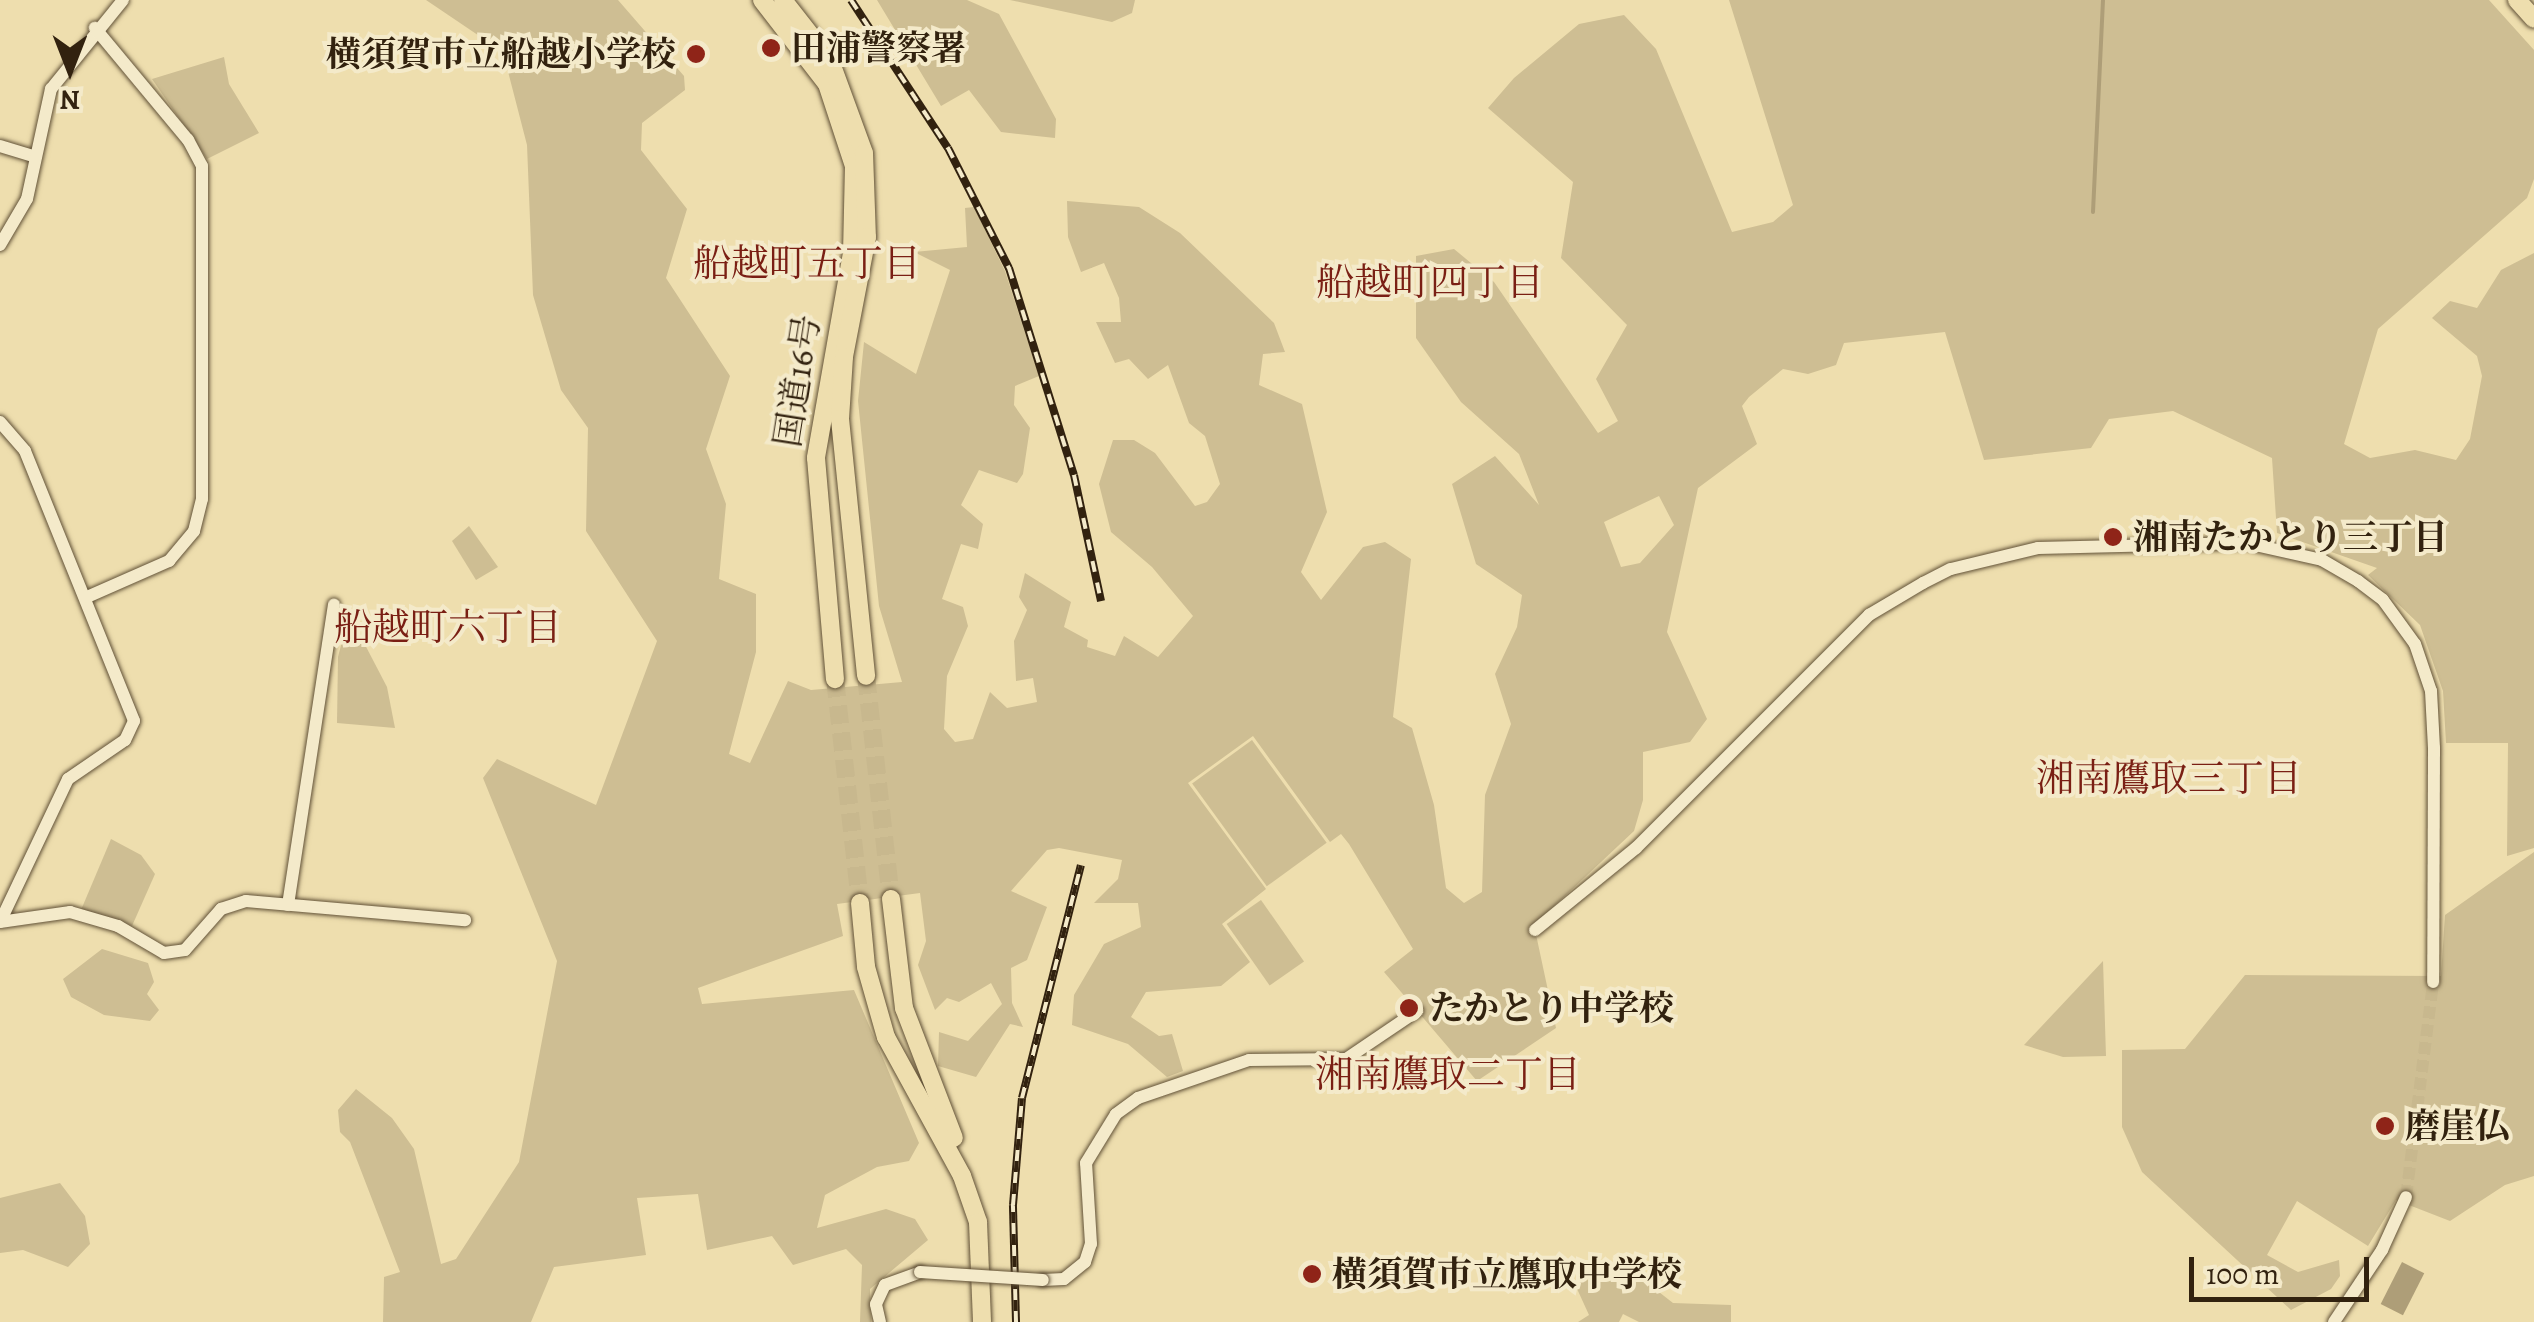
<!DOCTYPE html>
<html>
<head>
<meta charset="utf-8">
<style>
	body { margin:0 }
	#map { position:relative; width:2534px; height:1322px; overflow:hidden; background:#eedeae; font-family:Alegreya,"Noto Serif JP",serif }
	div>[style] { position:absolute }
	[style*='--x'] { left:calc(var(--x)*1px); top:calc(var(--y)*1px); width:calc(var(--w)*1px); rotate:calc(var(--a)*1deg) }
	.green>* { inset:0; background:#cebe93; transform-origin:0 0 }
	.water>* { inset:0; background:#ae9e78; transform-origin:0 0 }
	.stream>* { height:4px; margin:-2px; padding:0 2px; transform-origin:2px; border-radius:2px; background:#ae9e78 }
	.minor-tunnel>* { height:12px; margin-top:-6px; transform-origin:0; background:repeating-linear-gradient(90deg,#c8b88e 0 12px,transparent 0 18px) }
	.highway-tunnel>* { height:18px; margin-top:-9px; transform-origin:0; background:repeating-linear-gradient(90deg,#c8b88e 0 18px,transparent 0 27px) }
	.roads { filter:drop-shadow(0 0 2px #615137) drop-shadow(0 0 2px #615137) }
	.minor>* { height:12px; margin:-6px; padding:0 6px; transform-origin:6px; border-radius:6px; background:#f4eaca }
	.highway>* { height:18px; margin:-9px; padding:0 9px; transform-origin:9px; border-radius:9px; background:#eedeae }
	.rail>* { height:8px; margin-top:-4px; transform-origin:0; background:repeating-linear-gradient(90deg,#f4eaca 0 11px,#32220f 0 22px); box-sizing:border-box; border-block:2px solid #32220f }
	.bridges { filter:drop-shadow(0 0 2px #615137) drop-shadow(0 0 2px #615137) }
	.minor-bridge>* { height:12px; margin:-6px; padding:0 6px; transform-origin:6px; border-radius:6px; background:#f4eaca }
	.dots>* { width:28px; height:28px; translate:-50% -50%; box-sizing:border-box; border:5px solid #f4eaca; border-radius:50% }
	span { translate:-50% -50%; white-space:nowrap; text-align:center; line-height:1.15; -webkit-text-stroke:8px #f4eaca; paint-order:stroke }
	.poi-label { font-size:35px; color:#32220f; font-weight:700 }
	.left { translate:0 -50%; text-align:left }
	.right { translate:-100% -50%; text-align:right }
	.street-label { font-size:35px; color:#32220f }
	.neighbourhood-label { font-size:38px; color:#7a1f14 }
	.north { position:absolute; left:20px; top:20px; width:100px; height:100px; -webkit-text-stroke:8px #f4eaca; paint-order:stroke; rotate:180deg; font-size:28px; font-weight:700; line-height:40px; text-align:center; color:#32220f }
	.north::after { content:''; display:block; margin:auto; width:35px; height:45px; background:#32220f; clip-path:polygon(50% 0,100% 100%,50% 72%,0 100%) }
	.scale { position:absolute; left:2189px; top:1257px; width:180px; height:45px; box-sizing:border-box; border:5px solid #32220f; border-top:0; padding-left:12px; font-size:30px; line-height:35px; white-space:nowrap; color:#32220f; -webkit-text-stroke:8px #f4eaca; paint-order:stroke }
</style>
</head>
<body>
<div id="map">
	<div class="green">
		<i style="clip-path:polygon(evenodd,426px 0,618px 0,684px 76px,685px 90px,642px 123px,641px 150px,687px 209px,666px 278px,730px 376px,706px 449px,726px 504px,719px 579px,756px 594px,756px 652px,729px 754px,750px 763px,788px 681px,811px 690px,902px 682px,879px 606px,858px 401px,864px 342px,916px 374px,950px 270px,914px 252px,967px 247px,965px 208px,974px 207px,1005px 271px,1039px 376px,1015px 386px,1014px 405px,1030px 428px,1023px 474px,1017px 483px,979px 470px,961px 505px,983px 524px,978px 549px,961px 544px,942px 599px,963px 607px,968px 626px,947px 676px,944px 729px,955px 742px,973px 739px,990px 692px,1007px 708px,1037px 702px,1033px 678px,1016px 681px,1014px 641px,1027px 610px,1019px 597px,1025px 573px,1071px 602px,1064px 627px,1088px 640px,1087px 647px,1115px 656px,1124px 636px,1158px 657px,1193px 616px,1152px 567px,1111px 532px,1099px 484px,1113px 440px,1134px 440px,1155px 453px,1195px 506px,1207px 502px,1220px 484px,1205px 436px,1189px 423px,1168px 365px,1148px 379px,1129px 359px,1115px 363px,1096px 322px,1121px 322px,1119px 298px,1104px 263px,1081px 272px,1068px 237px,1067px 201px,1139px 207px,1180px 233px,1274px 323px,1285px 352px,1263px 354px,1259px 385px,1302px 404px,1327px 512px,1301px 572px,1321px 600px,1363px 547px,1385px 542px,1411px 559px,1393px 717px,1412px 728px,1434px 805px,1446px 888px,1464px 903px,1482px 892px,1485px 795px,1511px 724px,1495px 674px,1517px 627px,1522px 595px,1476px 564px,1452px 484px,1495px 456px,1539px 505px,1519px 454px,1461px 402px,1416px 338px,1416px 256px,1454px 249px,1494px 282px,1598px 433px,1618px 421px,1596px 379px,1627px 325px,1561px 258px,1573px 182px,1488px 108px,1514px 78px,1579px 24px,1624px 15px,1656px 49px,1732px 232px,1773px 222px,1793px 205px,1729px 0,2489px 0,2534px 50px,2534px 179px,2527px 198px,2378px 329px,2344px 444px,2370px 458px,2415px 450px,2456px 460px,2470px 439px,2482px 376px,2477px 356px,2432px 318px,2450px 301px,2477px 308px,2501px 270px,2534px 253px,2534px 848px,2507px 856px,2508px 743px,2446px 743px,2443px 691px,2420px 625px,2368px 575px,2377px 568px,2277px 533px,2272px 458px,2173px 411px,2109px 419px,2091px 448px,1984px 460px,1945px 332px,1844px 343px,1836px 365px,1808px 374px,1783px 369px,1749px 397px,1742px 406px,1757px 444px,1698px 488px,1667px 632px,1707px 719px,1690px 742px,1643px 752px,1643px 800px,1634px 831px,1534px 925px,1556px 1028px,1477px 1081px,1384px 972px,1413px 949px,1349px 844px,1341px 834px,1330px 842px,1253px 736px,1188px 783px,1266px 889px,1222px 924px,1250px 962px,1221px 986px,1146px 992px,1131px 1017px,1159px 1036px,1172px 1034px,1183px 1071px,1167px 1077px,1128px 1044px,1072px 1025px,1074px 995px,1104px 944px,1141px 927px,1138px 903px,1094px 903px,1118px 879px,1122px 860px,1059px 848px,1047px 850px,1011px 891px,1047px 907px,1027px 960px,1011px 968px,1012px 1003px,1023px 1027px,1010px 1024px,976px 1077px,938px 1066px,939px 1032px,968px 1041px,1002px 1004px,991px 983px,959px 1002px,947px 998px,935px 1010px,918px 965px,926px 941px,920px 893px,837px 904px,843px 936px,698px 988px,702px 1004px,854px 990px,919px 1143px,909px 1161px,877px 1167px,825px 1195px,817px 1228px,886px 1209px,915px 1219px,928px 1240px,870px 1289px,871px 1322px,860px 1322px,862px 1265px,846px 1249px,793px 1265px,772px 1236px,707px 1250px,698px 1194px,637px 1198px,646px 1255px,554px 1267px,531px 1322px,383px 1322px,384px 1277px,400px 1272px,350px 1142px,340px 1132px,338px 1110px,356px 1089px,392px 1118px,414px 1149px,441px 1264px,456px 1259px,519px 1162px,557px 961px,483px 778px,497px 759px,596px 805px,657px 641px,586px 531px,588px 428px,561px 390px,533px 295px,527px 145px,503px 52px,426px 0,1659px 496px,1674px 525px,1640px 563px,1621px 567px,1604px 522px,1659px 496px)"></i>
		<i style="clip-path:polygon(877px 0,967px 0,999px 14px,1056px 119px,1055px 138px,1001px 132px,969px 90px,941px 106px)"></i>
		<i style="clip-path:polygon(1010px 0,1135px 0,1132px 13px,1112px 22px)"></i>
		<i style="clip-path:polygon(224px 57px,229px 84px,259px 133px,207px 159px,152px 79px)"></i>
		<i style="clip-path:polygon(469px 526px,498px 567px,476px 580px,452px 541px)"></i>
		<i style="clip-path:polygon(349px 614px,387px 687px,395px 728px,337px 723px,338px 657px)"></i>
		<i style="left:1252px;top:740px;width:127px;height:74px;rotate:54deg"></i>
		<i style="clip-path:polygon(111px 839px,141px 855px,155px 874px,132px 926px,81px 910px)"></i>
		<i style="clip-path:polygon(2534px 852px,2534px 1176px,2505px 1185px,2450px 1221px,2396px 1200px,2368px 1246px,2297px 1201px,2267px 1255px,2298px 1272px,2339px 1260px,2340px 1276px,2331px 1289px,2291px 1310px,2142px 1172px,2122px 1127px,2122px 1050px,2185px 1049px,2245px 975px,2441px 976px,2445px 915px)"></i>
		<i style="left:1261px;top:900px;width:75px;height:42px;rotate:55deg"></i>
		<i style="clip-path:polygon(102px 949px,148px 963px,154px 982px,147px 994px,159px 1010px,150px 1021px,104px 1015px,71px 997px,63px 979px)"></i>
		<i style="clip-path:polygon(2103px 961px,2106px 1056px,2063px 1057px,2024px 1045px)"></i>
		<i style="clip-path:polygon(60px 1183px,85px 1216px,90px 1244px,68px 1267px,23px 1250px,0 1253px,0 1198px)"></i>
		<i style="clip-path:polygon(1641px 1278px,1673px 1303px,1731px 1305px,1731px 1322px,1639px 1322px,1623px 1314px,1619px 1322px,1578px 1322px,1589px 1315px,1573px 1280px)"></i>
	</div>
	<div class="water">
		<i style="left:2402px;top:1262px;width:25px;height:47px;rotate:27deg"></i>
	</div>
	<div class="stream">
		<i style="--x:2093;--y:212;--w:212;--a:-87.3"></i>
	</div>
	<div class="minor-tunnel">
		<i style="--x:2406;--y:1197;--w:217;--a:-82.8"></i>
	</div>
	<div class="highway-tunnel">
		<i style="--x:866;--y:676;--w:224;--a:83.6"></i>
		<i style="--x:835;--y:679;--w:225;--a:83.6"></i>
	</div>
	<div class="roads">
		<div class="minor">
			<i style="--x:0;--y:146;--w:37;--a:17"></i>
			<i style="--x:0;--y:245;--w:53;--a:-59.6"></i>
			<i style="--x:27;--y:199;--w:113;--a:-77.7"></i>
			<i style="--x:51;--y:89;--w:114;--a:-51"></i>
			<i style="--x:0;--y:422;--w:38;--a:49"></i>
			<i style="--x:25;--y:451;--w:291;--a:68"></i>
			<i style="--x:134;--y:721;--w:21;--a:115"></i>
			<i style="--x:125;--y:740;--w:69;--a:145.6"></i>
			<i style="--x:68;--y:779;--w:158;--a:115.4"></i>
			<i style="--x:87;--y:597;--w:90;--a:-23.7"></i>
			<i style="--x:169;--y:561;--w:39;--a:-50"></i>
			<i style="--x:194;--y:531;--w:33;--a:-76"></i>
			<i style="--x:202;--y:499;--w:333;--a:-90"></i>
			<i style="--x:202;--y:166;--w:30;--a:-118"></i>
			<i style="--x:188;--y:140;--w:146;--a:-129.7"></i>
			<i style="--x:288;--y:905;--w:304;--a:-81.3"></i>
			<i style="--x:0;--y:922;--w:71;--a:-8.1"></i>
			<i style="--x:70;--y:912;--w:50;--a:16.3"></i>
			<i style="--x:118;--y:926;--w:53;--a:30.4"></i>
			<i style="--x:164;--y:953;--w:21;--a:-8"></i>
			<i style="--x:185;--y:950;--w:55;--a:-48.7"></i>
			<i style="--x:221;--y:909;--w:26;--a:-18"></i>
			<i style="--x:246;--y:901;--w:220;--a:5"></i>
			<i style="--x:1535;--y:930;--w:130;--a:-39.1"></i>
			<i style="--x:1636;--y:848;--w:330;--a:-45"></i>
			<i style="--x:1869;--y:615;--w:63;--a:-30.7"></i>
			<i style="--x:1923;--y:583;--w:31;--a:-27"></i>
			<i style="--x:1951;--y:569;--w:89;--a:-13.6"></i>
			<i style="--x:2038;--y:548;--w:208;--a:-1.4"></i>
			<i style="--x:2246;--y:543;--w:78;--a:12.6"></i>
			<i style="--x:2322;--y:560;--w:42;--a:30.3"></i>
			<i style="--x:2358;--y:581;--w:31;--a:37"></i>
			<i style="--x:2383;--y:600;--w:54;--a:54"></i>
			<i style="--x:2415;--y:644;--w:50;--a:71.2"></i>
			<i style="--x:2431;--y:691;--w:57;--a:87"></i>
			<i style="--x:2434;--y:748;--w:234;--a:90.2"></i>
			<i style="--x:1043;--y:1280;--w:21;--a:-3"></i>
			<i style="--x:1064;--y:1279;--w:27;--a:-39"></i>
			<i style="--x:1085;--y:1262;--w:19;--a:-72"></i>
			<i style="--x:1091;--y:1244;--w:81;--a:-93.5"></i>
			<i style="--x:1086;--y:1163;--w:57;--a:-58.5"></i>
			<i style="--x:1116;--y:1114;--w:27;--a:-36"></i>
			<i style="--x:1138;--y:1098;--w:117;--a:-18.9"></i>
			<i style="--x:1249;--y:1060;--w:97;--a:-0.6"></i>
			<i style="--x:1346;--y:1059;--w:86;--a:-34.1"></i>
			<i style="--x:880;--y:1322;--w:18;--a:-103"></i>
			<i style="--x:876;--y:1304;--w:21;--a:-65"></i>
			<i style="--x:885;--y:1285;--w:37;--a:-20"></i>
			<i style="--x:2334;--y:1322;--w:87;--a:-56.3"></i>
			<i style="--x:2382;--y:1250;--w:58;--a:-65.6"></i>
		</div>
		<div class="highway">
			<i style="--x:762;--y:0;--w:106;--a:52.3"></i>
			<i style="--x:827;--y:84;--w:86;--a:71.8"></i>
			<i style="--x:854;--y:166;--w:87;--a:91.3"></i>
			<i style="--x:852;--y:253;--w:208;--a:100"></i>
			<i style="--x:816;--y:458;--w:222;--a:85.1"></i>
			<i style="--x:783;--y:0;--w:76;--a:51.9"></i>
			<i style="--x:830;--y:60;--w:99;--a:69.9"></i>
			<i style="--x:864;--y:153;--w:84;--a:88"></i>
			<i style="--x:867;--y:237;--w:122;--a:100.9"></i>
			<i style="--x:844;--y:357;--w:62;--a:93.7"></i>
			<i style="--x:840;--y:419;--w:258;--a:84.2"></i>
			<i style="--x:2517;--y:0;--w:25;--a:48"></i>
			<i style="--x:891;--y:899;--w:110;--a:83.2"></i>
			<i style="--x:904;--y:1008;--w:139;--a:69"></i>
			<i style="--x:860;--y:903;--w:64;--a:84.6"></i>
			<i style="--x:866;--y:967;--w:73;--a:74.1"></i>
			<i style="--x:886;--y:1037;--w:158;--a:61.3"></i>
			<i style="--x:962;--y:1176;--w:49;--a:70.8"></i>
			<i style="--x:978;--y:1222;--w:100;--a:87.7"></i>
		</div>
	</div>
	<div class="rail">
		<i style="--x:851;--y:0;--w:177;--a:56.8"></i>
		<i style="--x:948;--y:148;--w:135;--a:63.1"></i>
		<i style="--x:1009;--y:268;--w:217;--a:72.6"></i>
		<i style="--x:1074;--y:475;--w:129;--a:77.9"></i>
		<i style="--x:1016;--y:1322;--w:117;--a:-91.5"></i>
		<i style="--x:1013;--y:1205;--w:107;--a:-85.2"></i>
		<i style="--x:1022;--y:1098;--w:240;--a:-75.8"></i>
	</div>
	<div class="bridges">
		<div class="minor-bridge">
			<i style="--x:920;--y:1272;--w:123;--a:3.7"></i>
		</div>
	</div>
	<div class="dots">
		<i style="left:771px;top:48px;background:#8f2418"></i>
		<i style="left:696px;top:54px;background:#8f2418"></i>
		<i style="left:2113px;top:537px;background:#8f2418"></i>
		<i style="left:1409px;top:1008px;background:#8f2418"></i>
		<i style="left:2385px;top:1126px;background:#8f2418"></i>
		<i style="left:1312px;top:1274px;background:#8f2418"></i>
	</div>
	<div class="poi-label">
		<span class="left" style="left:791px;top:48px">田浦警察署</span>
		<span class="right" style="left:676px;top:54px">横須賀市立船越小学校</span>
		<span class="left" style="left:2133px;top:537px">湘南たかとり三丁目</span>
		<span class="left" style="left:1429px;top:1008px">たかとり中学校</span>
		<span class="left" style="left:2405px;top:1126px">磨崖仏</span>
		<span class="left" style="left:1332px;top:1274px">横須賀市立鷹取中学校</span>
	</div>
	<div class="street-label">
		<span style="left:797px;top:381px;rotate:-81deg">国道16号</span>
	</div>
	<div class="neighbourhood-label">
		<span style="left:807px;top:264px">船越町五丁目</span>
		<span style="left:1430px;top:283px">船越町四丁目</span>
		<span style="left:448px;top:628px">船越町六丁目</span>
		<span style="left:2169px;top:779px">湘南鷹取三丁目</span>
		<span style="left:1448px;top:1075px">湘南鷹取二丁目</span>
	</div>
	<div class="north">N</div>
	<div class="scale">100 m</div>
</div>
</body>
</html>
